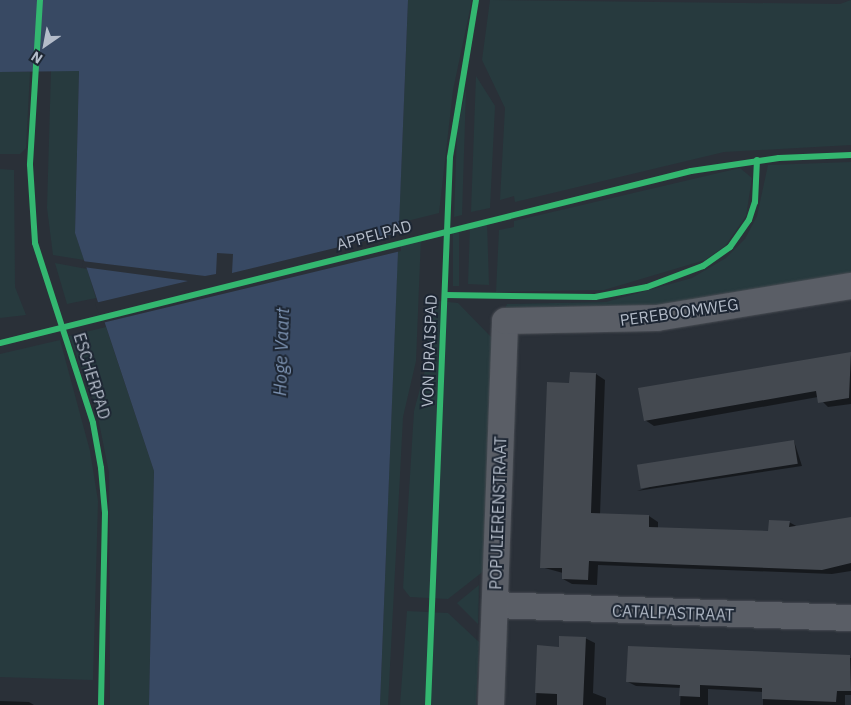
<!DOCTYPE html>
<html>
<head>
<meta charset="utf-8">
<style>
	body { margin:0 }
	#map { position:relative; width:851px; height:705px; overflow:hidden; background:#2a3038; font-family:"IBM Plex Sans",sans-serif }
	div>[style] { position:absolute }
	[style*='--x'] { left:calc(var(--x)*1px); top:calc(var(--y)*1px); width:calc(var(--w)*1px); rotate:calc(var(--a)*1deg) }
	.green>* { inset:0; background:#273a3e; transform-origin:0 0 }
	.water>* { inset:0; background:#384963 }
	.pier>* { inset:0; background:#2a3038 }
	.shadow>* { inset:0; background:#0007 }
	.building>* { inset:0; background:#444950; transform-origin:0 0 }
	.roads { filter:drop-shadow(0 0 1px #484c53) drop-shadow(0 0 1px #484c53) }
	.street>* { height:26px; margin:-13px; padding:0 13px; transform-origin:13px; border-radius:13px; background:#5a5e66 }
	.cycleway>* { height:6px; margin:-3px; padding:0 3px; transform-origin:3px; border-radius:3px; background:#33b770 }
	span { translate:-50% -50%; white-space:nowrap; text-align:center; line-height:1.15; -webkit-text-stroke:4px #1d2633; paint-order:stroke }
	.street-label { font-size:16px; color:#b4bcc9 }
	.water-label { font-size:18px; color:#7c92b1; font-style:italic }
	.north { position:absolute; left:20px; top:20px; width:50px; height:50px; -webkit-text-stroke:4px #1d2633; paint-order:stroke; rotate:213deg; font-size:14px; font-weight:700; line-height:20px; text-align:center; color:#b4bcc9 }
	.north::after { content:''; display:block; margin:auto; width:18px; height:22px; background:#b4bcc9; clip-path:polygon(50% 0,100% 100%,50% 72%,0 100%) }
</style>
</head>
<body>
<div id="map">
	<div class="green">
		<i style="clip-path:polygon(408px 0,472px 0,453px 90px,439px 213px,399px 223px)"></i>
		<i style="clip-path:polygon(490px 0,840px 4px,851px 0,851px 145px,724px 152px,515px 202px,514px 196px,500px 200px,505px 108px,482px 60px)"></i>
		<i style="clip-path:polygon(51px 71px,79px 71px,75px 233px,84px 260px,53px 255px,47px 208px)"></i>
		<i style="clip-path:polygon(0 72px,30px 72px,26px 148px,20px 154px,0 154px)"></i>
		<i style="clip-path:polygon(476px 76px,495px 106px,490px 208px,471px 212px)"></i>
		<i style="clip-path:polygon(466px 89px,462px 215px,454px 217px,457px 131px)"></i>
		<i style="clip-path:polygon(851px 162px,851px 277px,685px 306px,505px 308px,507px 304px,606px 302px,692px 278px,726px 258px,745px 239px,757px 216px,768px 165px)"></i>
		<i style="clip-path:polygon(740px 168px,752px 178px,746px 216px,725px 246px,705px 260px,604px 290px,496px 292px,499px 230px,514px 227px,514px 221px)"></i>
		<i style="clip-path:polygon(0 169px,14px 170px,15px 287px,26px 315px,0 318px)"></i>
		<i style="clip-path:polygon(487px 223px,489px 285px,468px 284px,470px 226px)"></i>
		<i style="left:459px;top:230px;width:56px;height:6px;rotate:90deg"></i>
		<i style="clip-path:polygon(421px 237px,416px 361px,403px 417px,388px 705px,380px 705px,398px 244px)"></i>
		<i style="clip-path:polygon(55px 263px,87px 269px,96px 298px,67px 304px)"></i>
		<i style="clip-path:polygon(428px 300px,458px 303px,495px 341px,485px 570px,448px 599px,410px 597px,403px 588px,414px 411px,428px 359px)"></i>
		<i style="clip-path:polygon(106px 327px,154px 471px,149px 705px,110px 705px,109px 473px,96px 407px,69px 336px)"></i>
		<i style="clip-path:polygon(60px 340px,90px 451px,98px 501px,93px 680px,0 677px,0 354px)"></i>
		<i style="clip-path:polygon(479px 585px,478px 624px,457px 603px)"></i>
		<i style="clip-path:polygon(407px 611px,448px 613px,479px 642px,476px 705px,400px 705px)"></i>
	</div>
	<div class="water">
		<i style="clip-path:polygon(0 0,408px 0,380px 705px,149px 705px,154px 471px,75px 233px,79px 71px,0 72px)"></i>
	</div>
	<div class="pier">
		<i style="clip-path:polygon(401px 232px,401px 251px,102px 323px,95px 303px,188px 281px,83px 267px,82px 261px,205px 276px,216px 274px,217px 253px,233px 254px,232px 273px)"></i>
	</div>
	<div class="shadow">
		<i style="clip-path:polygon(851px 356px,851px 404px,828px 407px,818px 397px,654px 426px,645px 420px,639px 389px)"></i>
		<i style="clip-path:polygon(596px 374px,605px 380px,600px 515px,649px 516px,658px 522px,658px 528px,770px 533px,789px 522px,798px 527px,851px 518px,851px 571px,832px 574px,598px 565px,597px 585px,572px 584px,563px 579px,563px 573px,541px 567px,571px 384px)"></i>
		<i style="clip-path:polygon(794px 441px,802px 466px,637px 491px)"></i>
		<i style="clip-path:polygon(585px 638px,595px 643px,593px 693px,606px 698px,606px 705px,536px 705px,538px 647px,560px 648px)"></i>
		<i style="clip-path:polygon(629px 647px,851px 658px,851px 695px,845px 695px,845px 705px,763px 705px,763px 692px,708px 689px,708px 705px,680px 705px,681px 688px,636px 686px,628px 682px)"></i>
		<i style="clip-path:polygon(0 701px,29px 702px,34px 705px,0 705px)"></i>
	</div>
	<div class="building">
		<i style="clip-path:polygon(851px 352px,849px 398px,818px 403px,816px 391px,644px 421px,638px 388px)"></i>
		<i style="clip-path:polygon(570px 372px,596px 373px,591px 513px,649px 515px,649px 527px,768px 531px,769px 520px,790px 521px,789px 527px,851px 517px,851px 563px,822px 570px,589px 561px,588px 580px,562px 579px,562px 568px,540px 568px,547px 382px,569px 383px)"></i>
		<i style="left:794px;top:440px;width:24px;height:159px;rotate:81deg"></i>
		<i style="clip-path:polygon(559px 636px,586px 637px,583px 705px,557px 705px,557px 694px,535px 693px,537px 645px,559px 647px)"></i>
		<i style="clip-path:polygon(628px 646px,850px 655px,851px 691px,837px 691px,836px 702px,762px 699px,762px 688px,721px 686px,700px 685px,700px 697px,679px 696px,680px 685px,626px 682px)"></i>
	</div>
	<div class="roads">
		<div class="street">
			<i style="--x:495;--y:605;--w:356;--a:2.1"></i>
			<i style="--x:491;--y:705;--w:384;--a:-87.9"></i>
			<i style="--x:505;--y:321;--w:152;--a:-1.1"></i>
			<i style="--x:657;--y:318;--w:197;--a:-9.4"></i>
		</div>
	</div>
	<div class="cycleway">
		<i style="--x:40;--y:0;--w:165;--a:93.5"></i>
		<i style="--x:30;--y:165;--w:78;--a:86.3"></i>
		<i style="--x:35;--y:243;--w:189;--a:72.1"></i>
		<i style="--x:93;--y:423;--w:46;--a:79.9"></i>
		<i style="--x:101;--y:468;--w:45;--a:84.9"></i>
		<i style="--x:105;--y:513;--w:192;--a:91.2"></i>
		<i style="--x:445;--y:295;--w:150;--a:0.8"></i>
		<i style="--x:595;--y:297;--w:53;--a:-10.9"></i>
		<i style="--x:647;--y:287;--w:60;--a:-20.6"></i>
		<i style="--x:703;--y:266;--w:33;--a:-35"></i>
		<i style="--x:730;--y:247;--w:33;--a:-55"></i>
		<i style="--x:749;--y:220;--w:19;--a:-72"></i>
		<i style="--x:755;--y:202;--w:42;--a:-87.3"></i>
		<i style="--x:0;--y:343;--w:712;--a:-13.98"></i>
		<i style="--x:691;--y:171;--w:89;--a:-8.4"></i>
		<i style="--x:779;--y:158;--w:72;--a:-2.4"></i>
		<i style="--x:428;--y:705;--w:548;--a:-87.7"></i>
		<i style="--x:450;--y:157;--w:159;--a:-80.6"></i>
	</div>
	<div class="street-label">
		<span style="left:374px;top:235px;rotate:-15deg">APPELPAD</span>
		<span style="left:679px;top:312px;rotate:-8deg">PEREBOOMWEG</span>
		<span style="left:429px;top:351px;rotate:-88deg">VON DRAISPAD</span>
		<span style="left:92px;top:376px;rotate:73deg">ESCHERPAD</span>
		<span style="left:498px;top:513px;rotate:-88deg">POPULIERENSTRAAT</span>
		<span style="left:673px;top:613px;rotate:2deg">CATALPASTRAAT</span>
	</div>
	<div class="water-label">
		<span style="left:282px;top:352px;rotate:-88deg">Hoge Vaart</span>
	</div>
	<div class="north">N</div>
</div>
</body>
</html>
